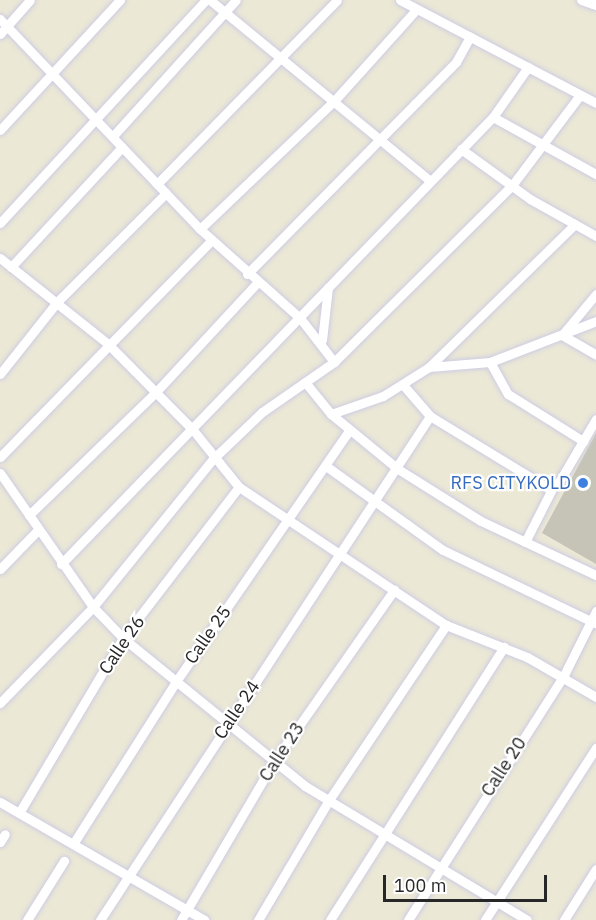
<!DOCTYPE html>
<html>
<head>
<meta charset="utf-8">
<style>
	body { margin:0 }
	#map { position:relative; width:596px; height:920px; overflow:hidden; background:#ebe8d6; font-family:"IBM Plex Sans",sans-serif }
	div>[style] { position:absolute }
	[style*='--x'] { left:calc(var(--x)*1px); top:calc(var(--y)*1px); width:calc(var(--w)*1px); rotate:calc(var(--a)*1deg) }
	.building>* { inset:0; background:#c6c4b7 }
	.roads { filter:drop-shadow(0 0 2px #cecce2) drop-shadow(0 0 2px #cecce2) }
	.minor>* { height:9px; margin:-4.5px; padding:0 4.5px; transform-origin:4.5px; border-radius:4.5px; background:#fff }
	.tertiary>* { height:10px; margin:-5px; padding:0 5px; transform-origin:5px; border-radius:5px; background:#fff }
	.dots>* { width:16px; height:16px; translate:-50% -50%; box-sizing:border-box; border:3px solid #fff; border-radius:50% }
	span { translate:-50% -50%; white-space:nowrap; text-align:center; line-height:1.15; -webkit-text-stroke:4.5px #fff; paint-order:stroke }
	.shop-label { font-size:18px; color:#366cbe }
	.right { translate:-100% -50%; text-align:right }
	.street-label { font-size:18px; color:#272727 }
	.scale { position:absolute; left:383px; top:875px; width:164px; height:27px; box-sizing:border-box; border:3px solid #272727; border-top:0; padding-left:8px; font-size:18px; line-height:21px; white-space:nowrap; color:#272727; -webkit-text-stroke:4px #fff; paint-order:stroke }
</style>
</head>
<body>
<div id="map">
	<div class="building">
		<i style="clip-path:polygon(596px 433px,596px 564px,542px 533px)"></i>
	</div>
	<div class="roads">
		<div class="minor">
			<i style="--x:210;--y:0;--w:283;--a:39.4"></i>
			<i style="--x:400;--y:0;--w:221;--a:27.7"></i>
			<i style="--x:0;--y:19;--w:290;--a:46.4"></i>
			<i style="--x:200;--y:229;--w:134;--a:41.7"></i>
			<i style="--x:300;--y:318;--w:56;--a:52.3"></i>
			<i style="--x:334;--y:362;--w:88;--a:145.2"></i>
			<i style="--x:262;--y:412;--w:69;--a:136.2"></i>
			<i style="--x:212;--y:460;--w:189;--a:129"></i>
			<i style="--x:93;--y:607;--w:134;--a:134.1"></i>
			<i style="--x:0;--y:34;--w:45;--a:-48.6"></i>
			<i style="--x:493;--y:117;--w:118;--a:29"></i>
			<i style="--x:0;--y:130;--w:177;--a:-47.3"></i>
			<i style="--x:113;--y:136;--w:183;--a:-47.9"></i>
			<i style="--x:461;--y:149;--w:85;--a:35.9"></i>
			<i style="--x:530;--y:199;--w:76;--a:29.3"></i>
			<i style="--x:157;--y:184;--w:257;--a:-45.6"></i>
			<i style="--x:0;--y:223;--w:304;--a:-47.3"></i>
			<i style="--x:200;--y:229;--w:185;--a:-43.7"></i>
			<i style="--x:334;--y:101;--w:122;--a:-48"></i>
			<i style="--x:0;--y:258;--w:137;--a:38.5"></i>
			<i style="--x:107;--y:343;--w:122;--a:45.3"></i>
			<i style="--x:193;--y:430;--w:73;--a:51.1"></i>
			<i style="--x:239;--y:487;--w:249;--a:33.7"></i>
			<i style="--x:446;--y:625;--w:87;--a:21.6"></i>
			<i style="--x:527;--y:657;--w:80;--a:30.1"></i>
			<i style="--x:11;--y:267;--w:163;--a:-47.2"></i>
			<i style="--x:247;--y:274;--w:298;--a:-45.4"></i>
			<i style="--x:456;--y:62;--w:29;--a:-61"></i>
			<i style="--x:596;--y:294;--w:53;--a:129.7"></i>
			<i style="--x:562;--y:335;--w:39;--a:30"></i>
			<i style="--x:322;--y:340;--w:53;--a:-83.5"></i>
			<i style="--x:334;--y:362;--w:252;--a:-44.8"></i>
			<i style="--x:513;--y:184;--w:111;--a:-53"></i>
			<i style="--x:490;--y:362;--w:37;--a:61"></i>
			<i style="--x:508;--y:394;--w:89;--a:32.1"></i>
			<i style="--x:429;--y:367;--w:61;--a:-4.7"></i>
			<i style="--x:490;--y:362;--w:114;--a:-21.1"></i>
			<i style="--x:0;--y:374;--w:92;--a:-51.6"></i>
			<i style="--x:57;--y:302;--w:154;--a:-45"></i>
			<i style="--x:305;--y:382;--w:41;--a:50.9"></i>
			<i style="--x:331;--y:414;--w:87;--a:39.4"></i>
			<i style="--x:398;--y:469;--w:98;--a:32.1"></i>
			<i style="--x:481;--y:521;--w:127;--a:25.2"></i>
			<i style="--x:404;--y:386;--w:40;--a:49"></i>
			<i style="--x:430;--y:416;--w:138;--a:31.4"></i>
			<i style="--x:548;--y:488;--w:13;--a:-29"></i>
			<i style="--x:559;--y:482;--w:73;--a:-59.6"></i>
			<i style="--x:331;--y:414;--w:55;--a:-19.1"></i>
			<i style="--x:383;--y:396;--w:54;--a:-32.2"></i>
			<i style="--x:429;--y:367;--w:204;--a:-44.4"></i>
			<i style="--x:0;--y:457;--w:303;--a:-45.7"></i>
			<i style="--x:326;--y:466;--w:144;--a:35.7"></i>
			<i style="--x:443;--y:550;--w:169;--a:25.7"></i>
			<i style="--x:0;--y:473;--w:163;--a:55.2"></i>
			<i style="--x:93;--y:607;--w:43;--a:45.9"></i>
			<i style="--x:123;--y:638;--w:235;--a:39.1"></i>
			<i style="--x:305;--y:786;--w:259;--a:31.1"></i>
			<i style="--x:29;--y:515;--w:175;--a:-44.1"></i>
			<i style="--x:155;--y:393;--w:150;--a:-47.2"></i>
			<i style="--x:525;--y:542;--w:62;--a:-63"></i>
			<i style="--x:61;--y:564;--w:622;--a:-45.98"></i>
			<i style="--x:493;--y:117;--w:61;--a:-55"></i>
			<i style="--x:0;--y:569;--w:53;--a:-45.8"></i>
			<i style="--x:0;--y:802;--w:236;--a:30"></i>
			<i style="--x:19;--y:813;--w:204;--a:-59.3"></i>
			<i style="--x:123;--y:638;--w:190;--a:-52.5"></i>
			<i style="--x:0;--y:842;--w:9;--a:-58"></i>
			<i style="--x:73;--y:844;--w:194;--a:-57.6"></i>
			<i style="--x:177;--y:680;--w:303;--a:-55.4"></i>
			<i style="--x:27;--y:920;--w:70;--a:-57.9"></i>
			<i style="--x:100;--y:920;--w:602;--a:-56.78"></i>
			<i style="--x:181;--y:920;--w:186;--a:-59.6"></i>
			<i style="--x:275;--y:760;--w:208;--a:-55"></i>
			<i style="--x:258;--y:920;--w:139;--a:-59.4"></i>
			<i style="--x:329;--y:800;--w:211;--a:-56.2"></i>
			<i style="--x:330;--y:920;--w:324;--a:-57.5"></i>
			<i style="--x:408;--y:920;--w:288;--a:-57.5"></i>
			<i style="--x:563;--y:677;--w:74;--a:-63.4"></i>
			<i style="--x:485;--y:920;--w:205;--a:-57.2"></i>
			<i style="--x:564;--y:920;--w:60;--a:-57.9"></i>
		</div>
		<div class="tertiary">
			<i style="--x:582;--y:0;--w:15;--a:20"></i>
		</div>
	</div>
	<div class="dots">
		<i style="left:583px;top:483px;background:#3f7fe0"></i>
	</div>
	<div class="shop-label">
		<span class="right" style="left:571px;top:483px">RFS CITYKOLD</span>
	</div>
	<div class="street-label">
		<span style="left:208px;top:635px;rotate:-55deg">Calle 25</span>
		<span style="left:122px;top:645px;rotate:-56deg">Calle 26</span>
		<span style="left:237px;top:710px;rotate:-56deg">Calle 24</span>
		<span style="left:282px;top:752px;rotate:-57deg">Calle 23</span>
		<span style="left:504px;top:767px;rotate:-57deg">Calle 20</span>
	</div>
	<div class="scale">100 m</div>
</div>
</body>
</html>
